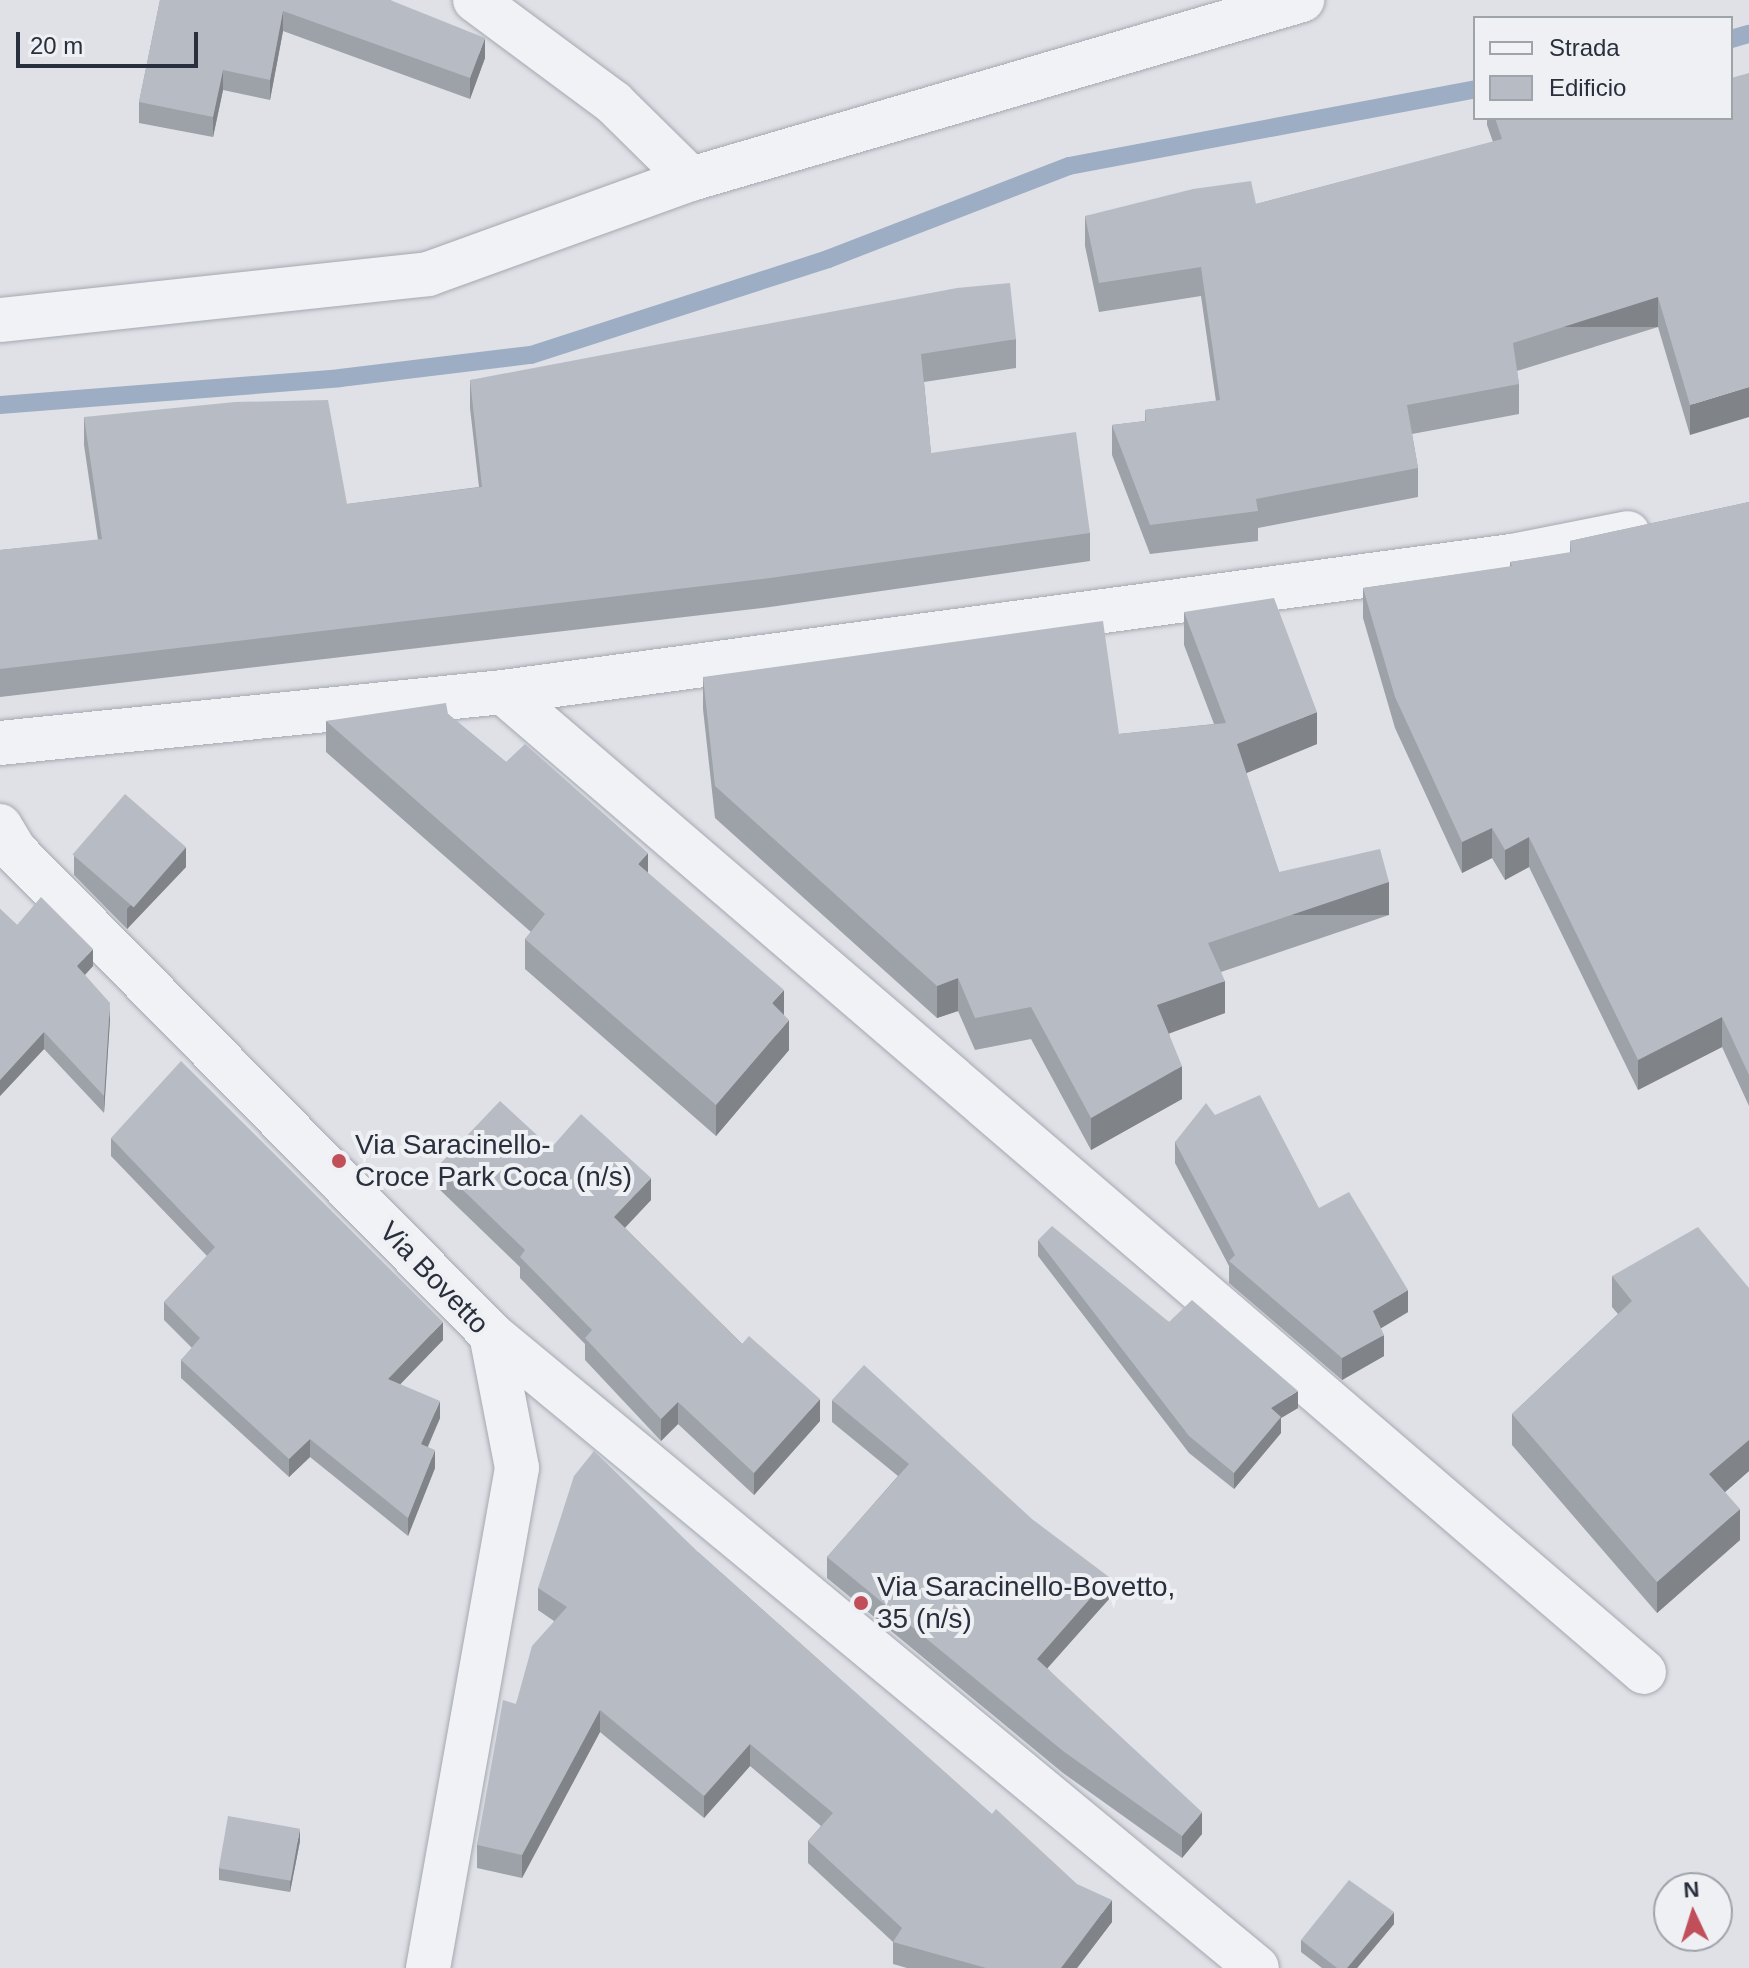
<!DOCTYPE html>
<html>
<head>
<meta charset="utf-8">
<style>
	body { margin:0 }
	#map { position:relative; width:1749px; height:1968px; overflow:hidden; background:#dfe1e7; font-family:Helvetica,sans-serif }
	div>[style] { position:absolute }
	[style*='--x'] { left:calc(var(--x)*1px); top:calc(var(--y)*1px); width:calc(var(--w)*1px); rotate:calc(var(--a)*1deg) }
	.stream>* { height:18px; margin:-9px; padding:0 9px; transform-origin:9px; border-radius:9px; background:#9dadc3 }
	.roads { filter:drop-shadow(0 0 2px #a5a8b0) drop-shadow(0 0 2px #a5a8b0) }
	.minor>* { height:44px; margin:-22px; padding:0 22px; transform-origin:22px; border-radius:22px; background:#f1f2f5 }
	.tertiary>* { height:44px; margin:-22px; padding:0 22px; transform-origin:22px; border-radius:22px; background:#f1f2f5 }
	.wall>* { inset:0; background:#9da1a8 }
	.shaded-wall>* { inset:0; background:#808388; transform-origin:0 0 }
	.building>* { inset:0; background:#b7bbc3; transform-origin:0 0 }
	.dots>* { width:22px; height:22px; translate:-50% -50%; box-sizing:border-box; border:4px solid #eef0f4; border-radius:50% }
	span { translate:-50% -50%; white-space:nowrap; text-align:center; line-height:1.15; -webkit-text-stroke:8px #eef0f4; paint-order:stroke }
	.poi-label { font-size:28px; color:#292f3c }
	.left { translate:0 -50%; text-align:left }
	.street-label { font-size:28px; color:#292f3c }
	.legend { position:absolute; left:1473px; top:16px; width:260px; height:104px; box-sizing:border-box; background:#eef0f4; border:2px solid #9fa3aa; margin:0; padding:10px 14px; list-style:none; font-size:24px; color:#292f3c }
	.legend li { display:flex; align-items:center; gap:16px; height:40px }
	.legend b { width:40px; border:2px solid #9fa3aa }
	.north { position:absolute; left:1653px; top:1872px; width:80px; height:80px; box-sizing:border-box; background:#eef0f4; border:2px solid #9fa3aa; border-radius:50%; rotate:356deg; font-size:22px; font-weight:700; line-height:32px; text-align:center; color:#292f3c }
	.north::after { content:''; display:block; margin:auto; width:28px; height:36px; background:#c04f5a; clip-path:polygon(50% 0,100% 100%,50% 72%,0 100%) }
	.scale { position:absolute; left:16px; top:32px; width:182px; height:36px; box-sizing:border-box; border:4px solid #292f3c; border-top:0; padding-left:10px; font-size:24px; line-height:28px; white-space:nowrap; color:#292f3c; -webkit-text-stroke:6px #eef0f4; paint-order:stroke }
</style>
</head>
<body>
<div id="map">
	<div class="stream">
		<i style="--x:1731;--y:39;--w:19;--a:-16"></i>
		<i style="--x:0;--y:405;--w:341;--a:-4.5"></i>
		<i style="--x:340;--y:378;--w:192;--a:-6.9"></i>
		<i style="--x:531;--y:355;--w:312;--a:-17.9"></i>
		<i style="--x:828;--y:259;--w:258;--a:-21.1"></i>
		<i style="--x:1069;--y:166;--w:413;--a:-10.7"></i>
	</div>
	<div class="roads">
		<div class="minor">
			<i style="--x:475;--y:0;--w:173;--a:36.5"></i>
			<i style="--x:614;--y:103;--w:108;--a:44.6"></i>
			<i style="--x:0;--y:320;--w:430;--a:-6.1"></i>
			<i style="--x:428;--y:274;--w:280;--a:-19.9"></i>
			<i style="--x:691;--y:179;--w:637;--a:-16.33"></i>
			<i style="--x:503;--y:692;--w:1504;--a:40.66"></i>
			<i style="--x:0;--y:743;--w:506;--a:-5.79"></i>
			<i style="--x:503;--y:692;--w:1018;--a:-7.68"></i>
			<i style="--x:1512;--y:556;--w:118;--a:-11.2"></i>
			<i style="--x:491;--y:1334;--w:994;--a:39.61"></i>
		</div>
		<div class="tertiary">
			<i style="--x:0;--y:826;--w:29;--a:59"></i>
			<i style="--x:15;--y:851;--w:678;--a:45.42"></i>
			<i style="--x:491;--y:1334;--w:136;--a:79"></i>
			<i style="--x:517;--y:1468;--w:508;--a:100.09"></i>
		</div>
	</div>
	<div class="wall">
		<i style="clip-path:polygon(160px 0,390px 0,485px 58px,470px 99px,283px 31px,270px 100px,223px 90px,213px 137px,139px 123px,139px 102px)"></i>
		<i style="clip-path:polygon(1487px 118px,1731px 118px,1690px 435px,1658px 327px,1517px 371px,1519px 384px,1519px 414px,1412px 434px,1418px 468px,1418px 497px,1258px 528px,1258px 541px,1150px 554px,1112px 455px,1112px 425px,1145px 421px,1145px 410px,1216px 401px,1201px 296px,1099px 312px,1085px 246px,1085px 216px,1256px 204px,1493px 142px,1487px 125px)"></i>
		<i style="clip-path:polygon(1016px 339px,1016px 368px,924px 382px,931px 453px,1090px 533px,1090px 561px,770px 607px,0 697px,0 550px,98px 540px,84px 445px,84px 417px,347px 504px,479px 487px,470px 408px,470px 380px)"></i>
		<i style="clip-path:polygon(1749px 502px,1749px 1106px,1722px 1047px,1638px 1090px,1529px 867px,1505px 880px,1492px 858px,1462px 873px,1395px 728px,1363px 618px,1363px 588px,1510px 567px,1510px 562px,1570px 553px,1570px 541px)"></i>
		<i style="clip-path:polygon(1184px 612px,1317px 744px,1246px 773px,1279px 872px,1389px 915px,1221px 972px,1225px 1013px,1169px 1033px,1182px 1099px,1091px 1150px,1031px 1039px,975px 1050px,958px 1011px,937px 1018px,715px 818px,703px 709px,703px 677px,1119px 734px,1214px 724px,1184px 645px)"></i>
		<i style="clip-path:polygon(448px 714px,506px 762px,648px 873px,789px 1050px,716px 1136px,525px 969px,525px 939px,531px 932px,326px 752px,326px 721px)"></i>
		<i style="clip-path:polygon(74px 855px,186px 867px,127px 929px,74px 875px)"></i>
		<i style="clip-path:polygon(0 909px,17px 925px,93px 966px,85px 975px,110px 1019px,104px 1113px,44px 1049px,0 1096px)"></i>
		<i style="clip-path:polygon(1215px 1115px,1319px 1208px,1408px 1312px,1381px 1328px,1384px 1356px,1342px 1380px,1229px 1283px,1229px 1266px,1175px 1163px,1175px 1142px)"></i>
		<i style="clip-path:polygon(111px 1138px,443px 1340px,400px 1384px,440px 1418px,428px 1447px,435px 1468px,408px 1536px,310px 1457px,289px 1477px,181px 1378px,181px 1360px,192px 1348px,164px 1320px,164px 1302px,207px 1256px,111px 1156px)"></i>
		<i style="clip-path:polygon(551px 1148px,651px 1200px,625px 1228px,820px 1421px,754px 1495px,678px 1424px,661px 1441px,585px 1360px,585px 1344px,520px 1278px,520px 1267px,438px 1188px,438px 1166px)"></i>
		<i style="clip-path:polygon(1038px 1240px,1169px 1322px,1298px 1408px,1281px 1418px,1281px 1433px,1234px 1489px,1189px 1453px,1038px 1256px)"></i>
		<i style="clip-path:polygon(1612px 1276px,1749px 1288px,1749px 1471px,1725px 1492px,1740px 1540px,1657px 1613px,1512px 1445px,1512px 1414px,1618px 1314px,1612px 1307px)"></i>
		<i style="clip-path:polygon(832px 1400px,1109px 1599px,1047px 1668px,1202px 1834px,1182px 1858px,1063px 1773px,827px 1578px,827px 1557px,898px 1476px,832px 1422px)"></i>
		<i style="clip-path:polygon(698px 1552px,1112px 1922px,1077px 1968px,907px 1968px,893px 1964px,893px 1942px,808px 1863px,808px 1841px,821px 1826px,750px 1766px,704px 1818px,600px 1732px,522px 1878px,477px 1868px,477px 1845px,516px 1704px,554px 1621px,538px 1610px,538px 1588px)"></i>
		<i style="clip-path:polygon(300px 1841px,290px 1892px,219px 1880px,219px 1868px)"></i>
		<i style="clip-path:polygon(1394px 1924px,1357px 1968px,1322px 1968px,1301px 1952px,1301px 1940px)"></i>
	</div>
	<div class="shaded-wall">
		<i style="clip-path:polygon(283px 11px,283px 31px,270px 100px,270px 80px)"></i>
		<i style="clip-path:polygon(485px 38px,485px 58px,470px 99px,470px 78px)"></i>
		<i style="clip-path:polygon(223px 70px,223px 90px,213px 137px,213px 117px)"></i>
		<i style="left:1658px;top:297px;width:30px;height:152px;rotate:90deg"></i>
		<i style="clip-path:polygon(1749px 387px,1749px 417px,1690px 435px,1690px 405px)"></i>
		<i style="clip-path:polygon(1317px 712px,1317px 744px,1237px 777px,1237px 744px)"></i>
		<i style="clip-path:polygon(1492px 828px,1492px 858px,1462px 873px,1462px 842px)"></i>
		<i style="clip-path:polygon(1529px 837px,1529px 867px,1505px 880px,1505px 850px)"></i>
		<i style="clip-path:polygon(186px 847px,186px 867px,127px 929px,127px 909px)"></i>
		<i style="clip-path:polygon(648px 853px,648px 884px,638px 864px)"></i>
		<i style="left:1389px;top:882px;width:33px;height:191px;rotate:90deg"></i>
		<i style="clip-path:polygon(93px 949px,93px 966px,77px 983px,77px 966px)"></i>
		<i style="clip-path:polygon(958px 978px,958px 1011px,937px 1018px,937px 986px)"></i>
		<i style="clip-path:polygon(1225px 981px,1225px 1013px,1157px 1038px,1157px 1005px)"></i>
		<i style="clip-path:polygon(784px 990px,784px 1021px,772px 1003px)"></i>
		<i style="clip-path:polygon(110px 1003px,110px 1019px,104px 1113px,104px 1096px)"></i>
		<i style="clip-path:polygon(1722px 1017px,1722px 1047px,1638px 1090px,1638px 1060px)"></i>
		<i style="clip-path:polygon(789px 1020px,789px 1050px,716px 1136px,716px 1105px)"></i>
		<i style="clip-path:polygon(44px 1032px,44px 1049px,0 1096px,0 1080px)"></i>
		<i style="clip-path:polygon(1182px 1066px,1182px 1099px,1091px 1150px,1091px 1118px)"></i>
		<i style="clip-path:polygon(651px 1178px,651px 1200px,614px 1239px,614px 1217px)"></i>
		<i style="clip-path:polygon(1408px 1290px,1408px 1312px,1373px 1333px,1373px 1311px)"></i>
		<i style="clip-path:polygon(443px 1322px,443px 1340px,388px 1397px,388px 1379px)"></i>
		<i style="clip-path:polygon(1384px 1335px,1384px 1356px,1342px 1380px,1342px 1358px)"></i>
		<i style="clip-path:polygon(1298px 1391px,1298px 1408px,1281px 1418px,1281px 1433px,1234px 1489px,1234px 1473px,1271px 1408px)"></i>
		<i style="clip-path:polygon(820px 1399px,820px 1421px,754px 1495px,754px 1473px)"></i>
		<i style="clip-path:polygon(440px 1401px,440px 1418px,421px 1461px,421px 1444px)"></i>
		<i style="clip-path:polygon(678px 1402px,678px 1424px,661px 1441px,661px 1419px)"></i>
		<i style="clip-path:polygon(310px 1439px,310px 1457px,289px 1477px,289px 1459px)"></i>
		<i style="clip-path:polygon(1749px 1440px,1749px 1471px,1709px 1506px,1709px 1474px)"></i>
		<i style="clip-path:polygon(435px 1450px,435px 1468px,408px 1536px,408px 1518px)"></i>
		<i style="clip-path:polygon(1740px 1509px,1740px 1540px,1657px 1613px,1657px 1582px)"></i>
		<i style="clip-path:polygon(1109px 1577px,1109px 1599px,1037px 1680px,1037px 1659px)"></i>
		<i style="clip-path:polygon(600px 1710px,600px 1732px,522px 1878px,522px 1855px)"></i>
		<i style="clip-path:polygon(750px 1744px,750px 1766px,704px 1818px,704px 1796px)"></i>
		<i style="clip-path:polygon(1202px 1812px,1202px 1834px,1182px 1858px,1182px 1836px)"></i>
		<i style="clip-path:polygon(300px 1829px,300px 1841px,290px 1892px,290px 1880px)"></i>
		<i style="clip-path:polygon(1112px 1900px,1112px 1922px,1077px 1968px,1061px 1968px)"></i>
		<i style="clip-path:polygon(1394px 1912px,1394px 1924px,1357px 1968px,1347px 1968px)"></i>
	</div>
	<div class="building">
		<i style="clip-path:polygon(160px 0,390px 0,485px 38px,470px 78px,283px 11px,270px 80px,223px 70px,213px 117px,139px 102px)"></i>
		<i style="clip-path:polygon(1749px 73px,1749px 387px,1690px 405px,1658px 297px,1513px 343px,1519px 384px,1407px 405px,1418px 468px,1256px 499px,1258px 511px,1150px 525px,1112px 425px,1146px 421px,1145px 410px,1220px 400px,1201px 267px,1099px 283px,1085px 216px,1193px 189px,1251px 181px,1256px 204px,1502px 139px,1495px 118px,1731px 118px,1731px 78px)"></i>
		<i style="clip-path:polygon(1010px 283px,1016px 339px,921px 354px,931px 453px,1076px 432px,1090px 533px,770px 578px,0 669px,0 550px,102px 539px,84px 417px,235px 402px,328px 400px,347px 504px,482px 487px,470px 380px,957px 288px)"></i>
		<i style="clip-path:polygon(1749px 502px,1749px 1075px,1722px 1017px,1638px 1060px,1529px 837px,1505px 850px,1492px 828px,1462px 842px,1395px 697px,1363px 588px,1512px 566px,1510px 562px,1571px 552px,1570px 541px)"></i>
		<i style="clip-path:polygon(1274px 598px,1317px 712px,1237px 744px,1279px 872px,1380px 849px,1389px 882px,1208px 943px,1225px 981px,1157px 1005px,1182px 1066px,1091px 1118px,1031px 1007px,975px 1018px,958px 978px,937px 986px,715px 786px,703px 677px,1103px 621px,1119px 734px,1226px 723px,1184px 612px)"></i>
		<i style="clip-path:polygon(446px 703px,448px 714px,506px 762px,525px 744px,648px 853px,638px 864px,784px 990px,772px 1003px,789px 1020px,716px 1105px,525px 939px,545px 914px,326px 721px)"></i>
		<i style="left:125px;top:794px;width:81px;height:80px;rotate:41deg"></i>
		<i style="clip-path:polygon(41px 897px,93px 949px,77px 966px,110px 1003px,104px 1096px,44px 1032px,0 1080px,0 909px,17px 925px)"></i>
		<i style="clip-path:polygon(181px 1061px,443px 1322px,388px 1379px,440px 1401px,421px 1444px,435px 1450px,408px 1518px,310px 1439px,289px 1459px,181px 1360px,200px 1338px,164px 1302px,215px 1247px,111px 1138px)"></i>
		<i style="clip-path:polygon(1260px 1095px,1319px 1208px,1349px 1192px,1408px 1290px,1373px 1311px,1384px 1335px,1342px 1358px,1229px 1261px,1235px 1255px,1175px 1142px,1206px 1103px,1215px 1115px)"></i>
		<i style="clip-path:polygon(500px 1101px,551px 1148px,581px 1114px,651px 1178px,614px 1217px,742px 1344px,749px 1336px,820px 1399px,754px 1473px,678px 1402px,661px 1419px,585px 1338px,592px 1330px,520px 1257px,525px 1250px,438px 1166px)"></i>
		<i style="clip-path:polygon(1052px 1226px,1169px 1322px,1192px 1300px,1298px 1391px,1271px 1408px,1281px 1417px,1234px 1473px,1189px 1436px,1038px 1240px)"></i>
		<i style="clip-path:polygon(1698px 1227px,1749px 1288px,1749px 1440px,1709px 1474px,1740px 1509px,1657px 1582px,1512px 1414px,1632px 1301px,1612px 1276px)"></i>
		<i style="clip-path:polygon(864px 1365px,1032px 1519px,1109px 1577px,1037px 1659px,1202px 1812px,1182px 1836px,1063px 1751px,827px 1557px,909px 1464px,832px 1400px)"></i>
		<i style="clip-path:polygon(594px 1451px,698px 1552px,992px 1814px,996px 1809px,1077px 1884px,1112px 1900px,1061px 1968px,986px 1968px,893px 1942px,902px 1928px,808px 1841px,833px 1813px,750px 1744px,704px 1796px,600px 1710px,522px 1855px,477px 1845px,503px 1700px,516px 1704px,532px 1646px,567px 1607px,538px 1588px,574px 1476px)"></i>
		<i style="left:228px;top:1816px;width:73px;height:53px;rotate:10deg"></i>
		<i style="clip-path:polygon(1349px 1880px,1394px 1912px,1347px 1968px,1337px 1968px,1301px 1940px)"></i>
	</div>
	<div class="dots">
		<i style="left:339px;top:1161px;background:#c04f5a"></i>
		<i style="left:861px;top:1603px;background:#c04f5a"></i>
	</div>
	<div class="poi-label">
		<span class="left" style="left:355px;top:1161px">Via Saracinello-<br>Croce Park Coca (n/s)</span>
		<span class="left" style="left:877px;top:1603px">Via Saracinello-Bovetto,<br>35 (n/s)</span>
	</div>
	<div class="street-label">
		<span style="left:434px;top:1278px;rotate:46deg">Via Bovetto</span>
	</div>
	<ul class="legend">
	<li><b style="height:10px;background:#f1f2f5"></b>Strada</li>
	<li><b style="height:22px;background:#b7bbc3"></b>Edificio</li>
	</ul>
	<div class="north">N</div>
	<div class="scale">20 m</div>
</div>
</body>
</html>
